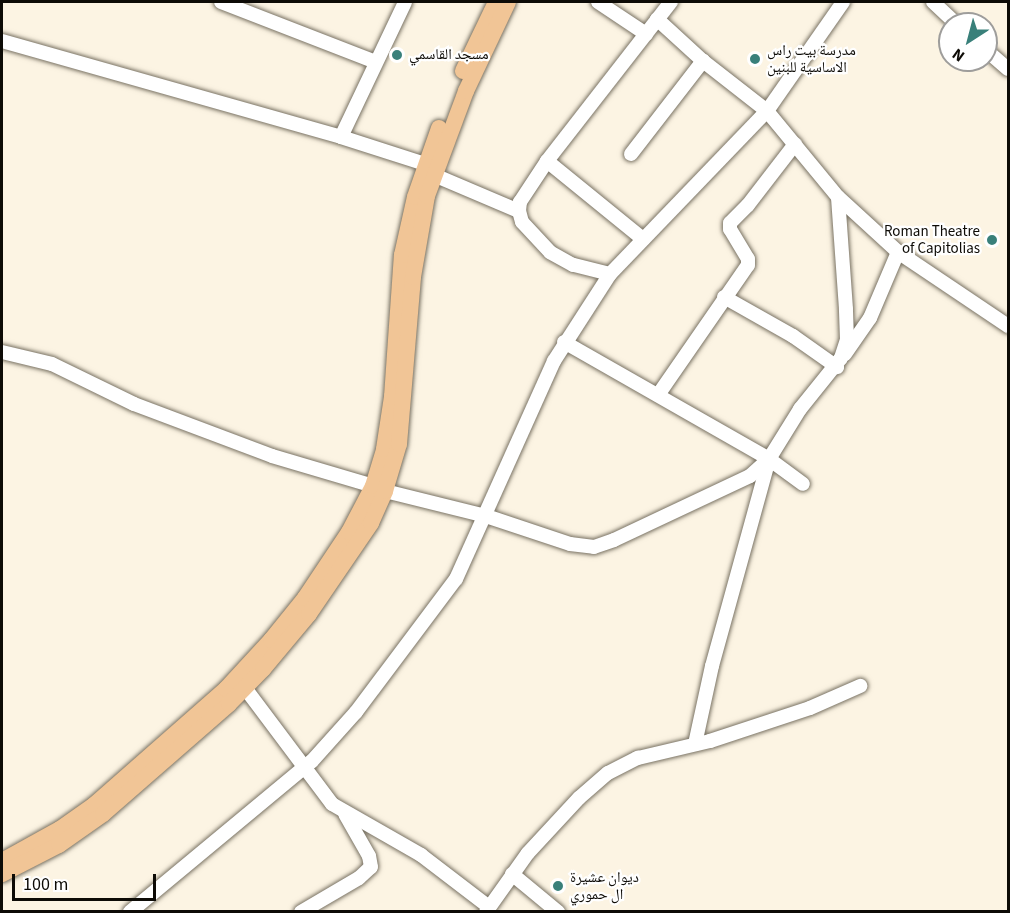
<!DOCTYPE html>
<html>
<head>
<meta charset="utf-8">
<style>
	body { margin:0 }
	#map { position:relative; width:1010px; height:913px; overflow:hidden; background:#fcf4e3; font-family:"Source Sans 3","Noto Naskh Arabic",sans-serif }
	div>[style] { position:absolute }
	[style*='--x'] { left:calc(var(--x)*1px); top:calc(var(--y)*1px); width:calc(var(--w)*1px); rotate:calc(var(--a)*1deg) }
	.roads { filter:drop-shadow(0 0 2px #797263) drop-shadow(0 0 2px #797263) }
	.minor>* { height:14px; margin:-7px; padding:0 7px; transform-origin:7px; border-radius:7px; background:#fff }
	.major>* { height:16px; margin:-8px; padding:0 8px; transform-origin:8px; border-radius:8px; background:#f1c596 }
	.dots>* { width:16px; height:16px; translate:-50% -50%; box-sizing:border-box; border:3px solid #fff; border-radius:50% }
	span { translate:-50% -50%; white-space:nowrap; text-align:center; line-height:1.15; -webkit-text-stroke:4.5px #fff; paint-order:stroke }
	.poi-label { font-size:15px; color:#0d0b06 }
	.left { translate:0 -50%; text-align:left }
	.right { translate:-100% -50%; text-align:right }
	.frame { position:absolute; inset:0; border:3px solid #0d0b06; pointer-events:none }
	.north { position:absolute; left:938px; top:12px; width:60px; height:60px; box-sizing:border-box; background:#fff; border:2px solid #9e9d9b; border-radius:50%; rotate:216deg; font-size:16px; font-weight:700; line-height:24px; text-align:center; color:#0d0b06 }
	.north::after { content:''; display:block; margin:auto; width:21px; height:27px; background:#39807a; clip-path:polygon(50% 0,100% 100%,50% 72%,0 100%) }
	.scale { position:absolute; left:12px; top:874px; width:144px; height:27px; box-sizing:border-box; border:3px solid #0d0b06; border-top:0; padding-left:8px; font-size:18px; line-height:21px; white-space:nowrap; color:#0d0b06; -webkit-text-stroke:4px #fff; paint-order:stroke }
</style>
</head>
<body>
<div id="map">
	<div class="roads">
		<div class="minor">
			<i style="--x:221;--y:2;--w:166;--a:21.2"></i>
			<i style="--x:598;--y:2;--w:58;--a:33.7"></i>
			<i style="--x:933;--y:2;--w:33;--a:43"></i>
			<i style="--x:657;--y:19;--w:62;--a:42.4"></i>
			<i style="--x:703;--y:61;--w:81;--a:38"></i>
			<i style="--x:767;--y:111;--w:112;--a:50.5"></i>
			<i style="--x:838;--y:197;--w:81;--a:42.5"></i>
			<i style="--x:898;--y:252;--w:133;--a:33.9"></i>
			<i style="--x:2;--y:41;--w:352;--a:15.8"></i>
			<i style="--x:341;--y:137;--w:88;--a:17.8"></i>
			<i style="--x:986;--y:50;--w:29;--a:41"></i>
			<i style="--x:341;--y:137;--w:149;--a:-64.6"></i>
			<i style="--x:631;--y:154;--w:118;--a:-52.3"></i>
			<i style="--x:547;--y:161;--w:124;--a:39.1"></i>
			<i style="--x:434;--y:175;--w:92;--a:23"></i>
			<i style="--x:610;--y:274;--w:38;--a:-166"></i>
			<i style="--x:573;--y:265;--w:26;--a:-151"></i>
			<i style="--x:550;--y:252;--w:41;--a:-133"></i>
			<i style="--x:522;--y:222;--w:11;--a:-105"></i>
			<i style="--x:519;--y:211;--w:9;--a:-84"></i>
			<i style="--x:520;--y:202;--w:49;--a:-56.6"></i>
			<i style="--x:547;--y:161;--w:202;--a:-52.1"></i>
			<i style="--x:724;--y:297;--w:79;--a:29.5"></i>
			<i style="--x:793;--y:336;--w:54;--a:35.2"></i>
			<i style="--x:564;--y:342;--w:236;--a:29.7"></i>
			<i style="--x:769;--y:459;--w:42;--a:36.3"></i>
			<i style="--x:2;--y:352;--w:51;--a:13.5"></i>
			<i style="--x:52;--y:364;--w:91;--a:26"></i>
			<i style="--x:134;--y:404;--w:147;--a:20.6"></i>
			<i style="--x:272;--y:456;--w:105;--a:16.5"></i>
			<i style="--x:845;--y:354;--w:44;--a:-55.2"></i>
			<i style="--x:870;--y:318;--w:72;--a:-67"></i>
			<i style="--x:658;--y:395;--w:158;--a:-55.3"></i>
			<i style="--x:748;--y:265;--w:6;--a:-90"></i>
			<i style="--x:748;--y:259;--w:35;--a:-121"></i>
			<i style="--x:730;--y:229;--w:6;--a:-90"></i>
			<i style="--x:730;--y:223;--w:25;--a:-45"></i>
			<i style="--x:748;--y:205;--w:77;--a:-52.4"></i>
			<i style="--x:385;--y:491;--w:104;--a:13.9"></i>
			<i style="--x:486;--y:516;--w:89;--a:18.4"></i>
			<i style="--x:570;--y:544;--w:24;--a:7"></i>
			<i style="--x:594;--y:547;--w:21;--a:-19"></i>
			<i style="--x:614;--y:540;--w:150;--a:-25.2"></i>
			<i style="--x:750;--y:476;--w:25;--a:-42"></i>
			<i style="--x:769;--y:459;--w:59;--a:-58.2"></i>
			<i style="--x:800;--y:409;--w:65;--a:-51.2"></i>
			<i style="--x:841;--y:358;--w:19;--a:-72"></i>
			<i style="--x:847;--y:340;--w:31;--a:-92"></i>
			<i style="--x:846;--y:309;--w:112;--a:-94.1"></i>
			<i style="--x:245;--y:688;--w:145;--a:53.1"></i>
			<i style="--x:332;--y:804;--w:103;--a:29.8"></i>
			<i style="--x:421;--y:855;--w:86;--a:37.4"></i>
			<i style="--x:695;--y:744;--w:80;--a:-77.7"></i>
			<i style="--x:712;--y:666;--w:212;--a:-74.6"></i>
			<i style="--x:512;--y:874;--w:60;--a:39.6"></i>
			<i style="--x:130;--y:912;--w:236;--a:-39.7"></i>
			<i style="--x:312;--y:761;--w:66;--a:-48.1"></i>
			<i style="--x:356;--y:712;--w:166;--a:-53.1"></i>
			<i style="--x:456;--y:579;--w:239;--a:-65.8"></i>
			<i style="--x:554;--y:361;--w:103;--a:-57.2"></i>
			<i style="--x:610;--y:274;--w:226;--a:-46.1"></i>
			<i style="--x:767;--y:111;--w:133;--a:-55.1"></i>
			<i style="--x:301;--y:912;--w:67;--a:-30.4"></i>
			<i style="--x:359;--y:878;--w:16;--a:-43"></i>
			<i style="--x:371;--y:867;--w:11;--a:-100"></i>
			<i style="--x:369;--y:856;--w:48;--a:-119.7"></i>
			<i style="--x:486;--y:912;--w:72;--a:-54.6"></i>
			<i style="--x:528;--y:853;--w:75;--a:-47.2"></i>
			<i style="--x:579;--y:798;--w:38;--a:-41"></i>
			<i style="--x:608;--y:773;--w:34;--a:-27"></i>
			<i style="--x:638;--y:758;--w:74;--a:-13.3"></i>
			<i style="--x:710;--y:741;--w:105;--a:-18.3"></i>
			<i style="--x:810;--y:708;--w:55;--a:-23.7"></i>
		</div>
		<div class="major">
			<i style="--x:463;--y:71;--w:76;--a:-64.4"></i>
			<i style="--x:2;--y:861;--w:66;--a:-28.9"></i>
			<i style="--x:60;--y:829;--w:42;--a:-35.2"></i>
			<i style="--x:94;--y:805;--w:176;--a:-41.3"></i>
			<i style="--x:226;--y:689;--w:67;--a:-47.4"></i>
			<i style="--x:271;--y:640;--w:54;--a:-51"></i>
			<i style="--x:305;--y:598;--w:79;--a:-56.3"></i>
			<i style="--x:349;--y:532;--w:52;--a:-62.4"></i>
			<i style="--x:373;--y:486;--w:39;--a:-73"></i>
			<i style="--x:384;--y:449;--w:53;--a:-81.3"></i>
			<i style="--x:392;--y:397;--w:142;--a:-86"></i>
			<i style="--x:402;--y:255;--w:59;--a:-77.4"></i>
			<i style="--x:415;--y:197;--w:73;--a:-70.8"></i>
			<i style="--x:2;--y:874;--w:64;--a:-27"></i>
			<i style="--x:59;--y:845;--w:54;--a:-35.2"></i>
			<i style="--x:103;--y:814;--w:167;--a:-41.1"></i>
			<i style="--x:229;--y:704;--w:49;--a:-45.8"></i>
			<i style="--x:263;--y:669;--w:72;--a:-50.1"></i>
			<i style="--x:309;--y:614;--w:110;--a:-55.7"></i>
			<i style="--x:371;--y:523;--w:35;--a:-66"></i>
			<i style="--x:385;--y:491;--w:49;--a:-73.4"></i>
			<i style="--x:399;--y:444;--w:168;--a:-85.2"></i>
			<i style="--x:413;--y:277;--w:82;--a:-80.2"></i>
			<i style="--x:427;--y:196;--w:112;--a:-69.6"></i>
			<i style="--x:466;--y:91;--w:98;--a:-64.7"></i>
		</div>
	</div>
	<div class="dots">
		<i style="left:397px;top:55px;background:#39807a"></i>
		<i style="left:755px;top:59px;background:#39807a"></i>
		<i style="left:992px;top:240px;background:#39807a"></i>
		<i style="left:558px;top:886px;background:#39807a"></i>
	</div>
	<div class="poi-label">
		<span class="left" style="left:767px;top:59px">مدرسة بيت راس<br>الاساسية للبنين</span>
		<span class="left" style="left:409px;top:55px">مسجد القاسمي</span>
		<span class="right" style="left:980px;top:240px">Roman Theatre<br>of Capitolias</span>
		<span class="left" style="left:570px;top:886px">ديوان عشيرة<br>ال حموري</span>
	</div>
	<div class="frame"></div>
	<div class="north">N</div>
	<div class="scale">100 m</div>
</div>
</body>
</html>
